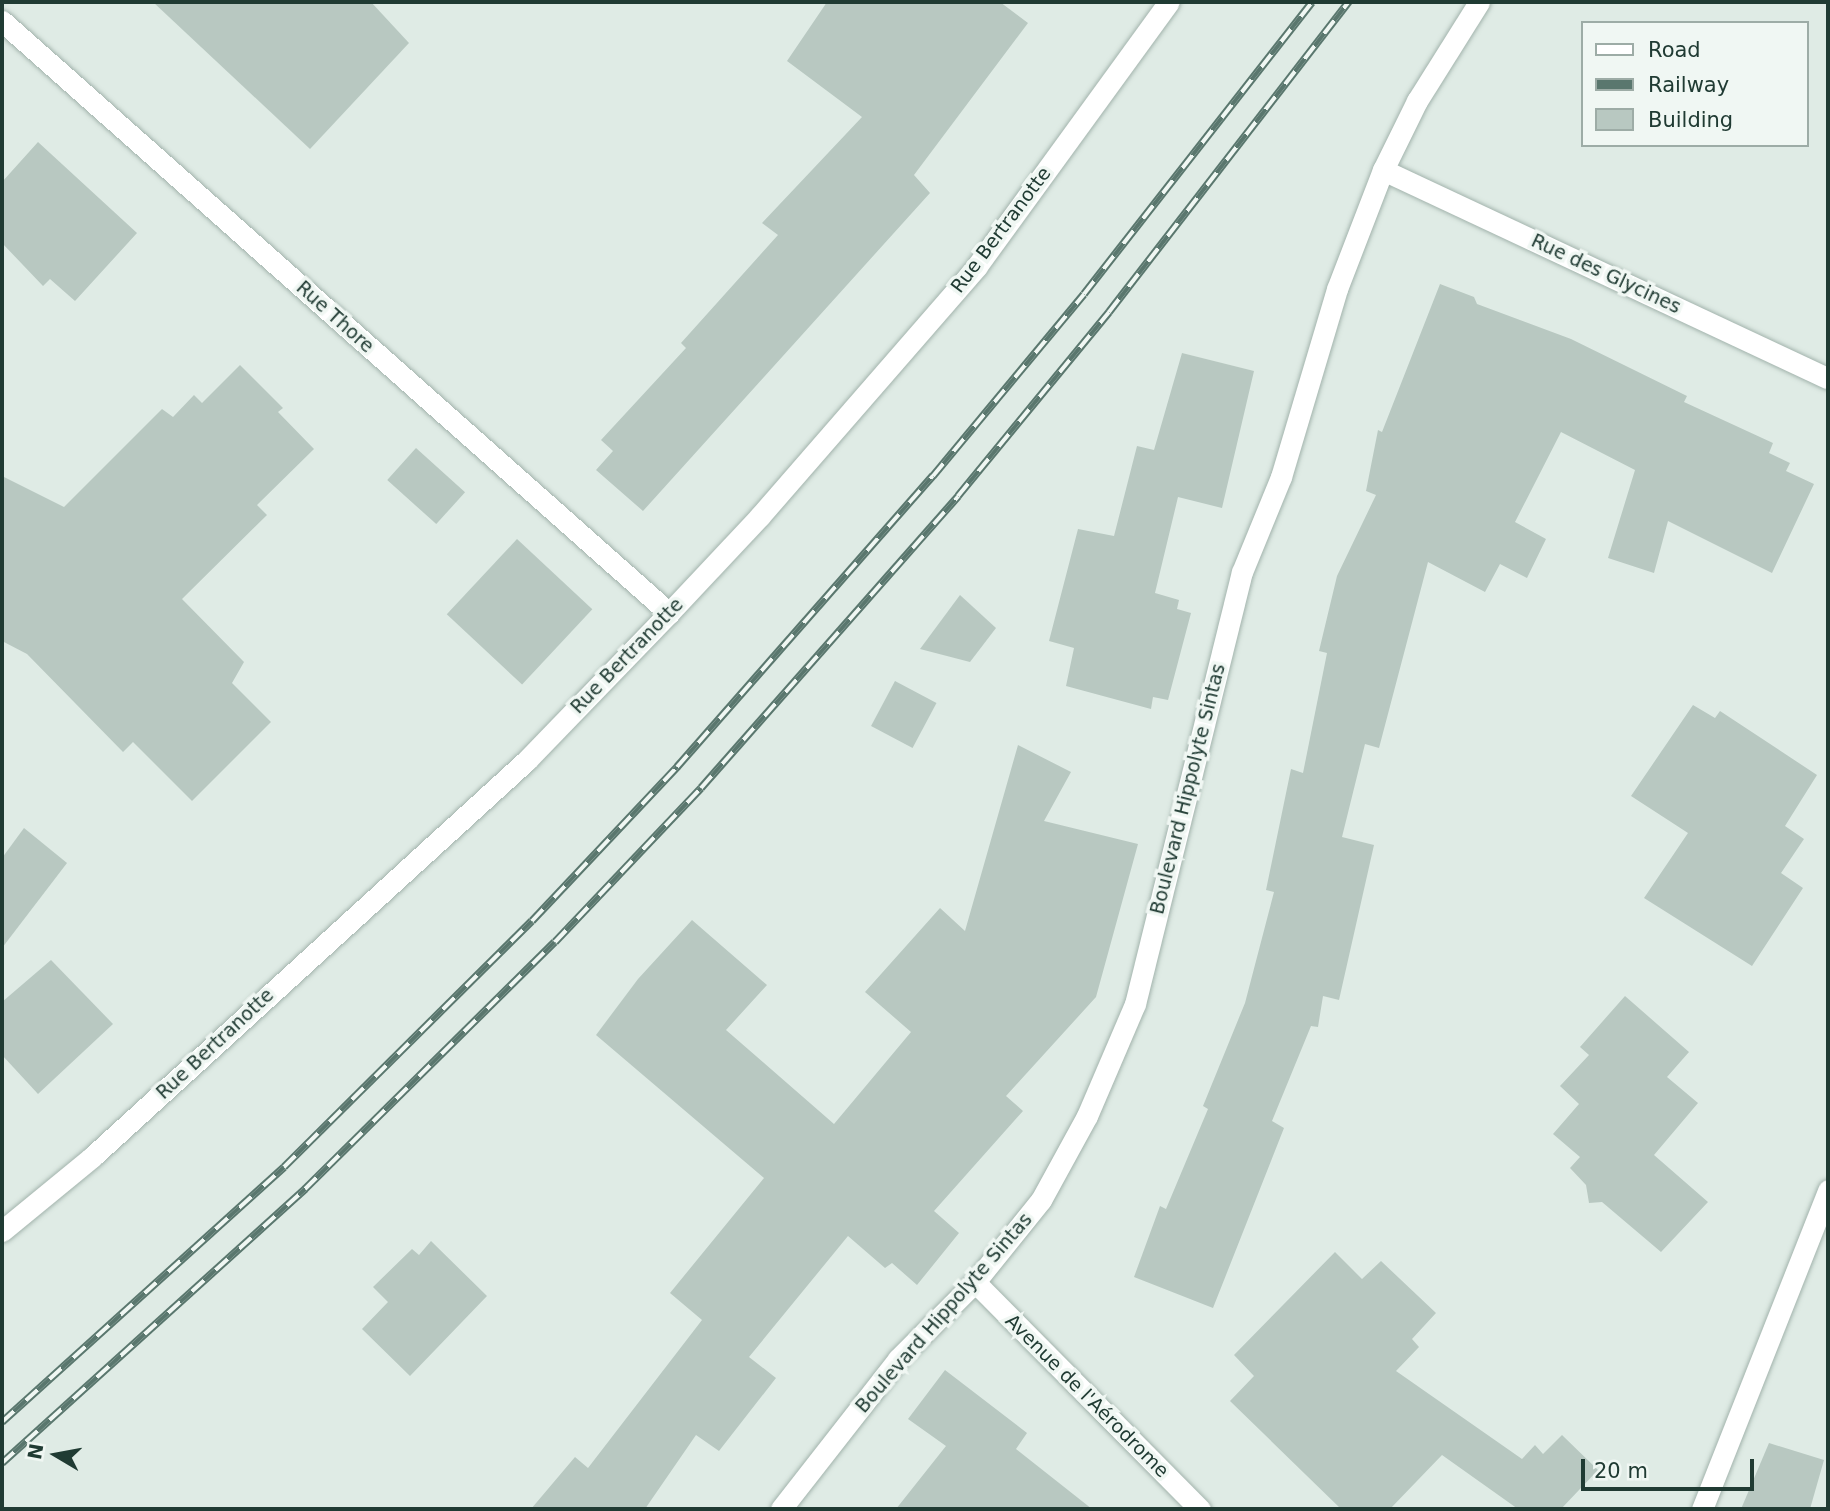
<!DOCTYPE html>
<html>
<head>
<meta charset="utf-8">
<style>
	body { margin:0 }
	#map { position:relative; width:1830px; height:1511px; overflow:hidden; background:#dfebe5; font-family:"DejaVu Sans",sans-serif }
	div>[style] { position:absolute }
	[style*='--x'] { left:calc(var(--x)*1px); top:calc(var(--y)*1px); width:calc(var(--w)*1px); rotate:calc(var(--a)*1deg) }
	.building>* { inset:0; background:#b8c8c1; transform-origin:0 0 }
	.roads { filter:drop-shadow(0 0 2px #a2b3ac) drop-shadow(0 0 2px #a2b3ac) }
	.street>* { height:21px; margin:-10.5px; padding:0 10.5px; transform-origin:10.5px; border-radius:10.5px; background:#fff }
	.secondary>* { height:21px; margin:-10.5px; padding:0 10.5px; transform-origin:10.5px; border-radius:10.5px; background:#fff }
	.rail>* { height:8px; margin-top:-4px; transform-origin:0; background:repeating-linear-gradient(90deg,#f0f7f3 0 16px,#5a776e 0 32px); box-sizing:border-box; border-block:2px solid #5a776e }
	span { translate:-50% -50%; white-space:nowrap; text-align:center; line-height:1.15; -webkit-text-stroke:7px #f0f7f3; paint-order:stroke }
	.street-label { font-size:19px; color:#203b33 }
	.frame { position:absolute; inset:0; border:4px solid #203b33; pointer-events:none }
	.legend { position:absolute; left:1581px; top:21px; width:228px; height:126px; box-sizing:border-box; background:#f0f7f3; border:2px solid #9daca6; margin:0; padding:9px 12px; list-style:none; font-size:21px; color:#203b33 }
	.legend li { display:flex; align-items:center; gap:14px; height:35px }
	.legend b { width:35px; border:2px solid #9daca6 }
	.north { position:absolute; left:21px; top:1420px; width:70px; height:70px; -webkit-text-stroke:5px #f0f7f3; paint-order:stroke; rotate:280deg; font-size:19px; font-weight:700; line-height:28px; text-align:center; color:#203b33 }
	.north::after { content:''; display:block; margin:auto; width:24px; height:32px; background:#203b33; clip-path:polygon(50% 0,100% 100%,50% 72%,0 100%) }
	.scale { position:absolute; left:1581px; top:1459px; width:173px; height:32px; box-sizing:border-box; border:4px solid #203b33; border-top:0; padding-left:9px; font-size:21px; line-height:24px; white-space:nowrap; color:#203b33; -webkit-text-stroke:5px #f0f7f3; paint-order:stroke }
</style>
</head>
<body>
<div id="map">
	<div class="building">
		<i style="clip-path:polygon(153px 2px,371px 2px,409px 43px,310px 149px)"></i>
		<i style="clip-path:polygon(827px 2px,1000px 2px,1028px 23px,914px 175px,930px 193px,643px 511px,596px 470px,613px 451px,601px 440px,686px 348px,681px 343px,778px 235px,762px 223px,862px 117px,787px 61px)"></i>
		<i style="clip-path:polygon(38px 142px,137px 233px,75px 301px,50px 279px,43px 286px,2px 243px,2px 182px)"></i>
		<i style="clip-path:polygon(1440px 284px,1474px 297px,1477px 304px,1571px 339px,1687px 396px,1684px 402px,1773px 443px,1769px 453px,1790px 463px,1786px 471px,1814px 484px,1772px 573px,1668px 521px,1654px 573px,1608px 558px,1635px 470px,1561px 432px,1515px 522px,1546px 539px,1527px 578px,1500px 564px,1485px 592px,1428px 562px,1379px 748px,1365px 744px,1342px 837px,1374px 845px,1339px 1000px,1323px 996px,1318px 1027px,1311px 1026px,1272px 1121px,1284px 1128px,1213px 1308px,1134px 1277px,1160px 1206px,1166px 1209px,1208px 1109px,1203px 1106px,1245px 1003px,1274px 892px,1266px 890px,1291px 769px,1303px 773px,1327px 653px,1319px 651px,1337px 576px,1376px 495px,1366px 491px,1378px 430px,1382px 432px)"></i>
		<i style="clip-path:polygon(1182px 353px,1254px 371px,1222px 508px,1178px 497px,1155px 593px,1179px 600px,1177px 609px,1191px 613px,1168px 700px,1153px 697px,1151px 709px,1066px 686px,1074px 648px,1049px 641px,1078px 529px,1114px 536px,1137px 446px,1154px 450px)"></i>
		<i style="clip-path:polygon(240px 365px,283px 408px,278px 412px,314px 449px,257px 505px,267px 515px,182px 599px,244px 662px,232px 683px,271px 722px,192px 801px,133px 742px,123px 752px,27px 654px,2px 641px,2px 476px,64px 507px,162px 409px,173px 417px,194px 395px,202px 403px)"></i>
		<i style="left:416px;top:448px;width:66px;height:43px;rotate:42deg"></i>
		<i style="left:517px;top:539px;width:103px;height:103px;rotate:43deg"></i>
		<i style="clip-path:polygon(960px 595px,996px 628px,970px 662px,920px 649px)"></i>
		<i style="left:895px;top:681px;width:47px;height:51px;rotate:28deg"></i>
		<i style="clip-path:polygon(1693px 705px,1715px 718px,1720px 711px,1817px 775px,1785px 826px,1804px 839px,1781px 873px,1803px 888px,1752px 966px,1644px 898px,1688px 833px,1631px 796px)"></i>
		<i style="clip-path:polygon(1018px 745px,1071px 772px,1044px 821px,1138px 844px,1096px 997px,1006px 1096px,1023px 1111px,934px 1211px,959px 1233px,917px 1285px,892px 1263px,885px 1268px,848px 1236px,749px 1357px,776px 1378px,719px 1451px,696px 1435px,645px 1509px,531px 1509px,575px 1457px,588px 1468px,702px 1320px,670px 1293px,764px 1178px,596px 1035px,638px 979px,692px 920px,767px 985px,726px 1030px,834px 1124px,911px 1032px,865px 992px,940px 908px,965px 931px)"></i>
		<i style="clip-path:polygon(24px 828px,67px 863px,2px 948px,2px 858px)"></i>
		<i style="clip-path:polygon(51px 960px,113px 1024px,38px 1094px,2px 1055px,2px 1002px)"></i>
		<i style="clip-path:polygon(1625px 996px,1689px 1052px,1667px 1077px,1698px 1103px,1654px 1155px,1708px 1202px,1661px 1252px,1602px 1202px,1589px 1203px,1586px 1185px,1570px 1168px,1580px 1157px,1553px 1134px,1579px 1104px,1560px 1086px,1589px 1055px,1580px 1047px)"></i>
		<i style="clip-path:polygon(431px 1241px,487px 1296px,410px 1376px,362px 1329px,388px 1302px,373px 1287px,412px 1249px,419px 1255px)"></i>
		<i style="clip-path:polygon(1335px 1252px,1362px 1279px,1381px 1261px,1436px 1313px,1412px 1339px,1419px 1347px,1396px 1371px,1522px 1459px,1535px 1445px,1543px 1454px,1562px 1435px,1598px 1470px,1561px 1509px,1518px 1509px,1442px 1455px,1390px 1509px,1341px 1509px,1230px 1401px,1254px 1376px,1234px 1355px)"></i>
		<i style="clip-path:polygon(945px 1370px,1027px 1433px,1016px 1449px,1092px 1509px,896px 1509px,946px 1446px,908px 1419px)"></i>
		<i style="clip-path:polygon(1769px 1443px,1824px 1460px,1810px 1509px,1741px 1509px)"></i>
	</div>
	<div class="roads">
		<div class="street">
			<i style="--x:2;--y:21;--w:892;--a:41.59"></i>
			<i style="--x:1383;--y:170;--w:491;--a:25.1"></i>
			<i style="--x:975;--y:1282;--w:320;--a:45.3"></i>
			<i style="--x:781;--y:1509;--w:190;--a:-52"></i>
			<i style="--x:898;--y:1359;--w:109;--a:-45"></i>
			<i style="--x:975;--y:1282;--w:105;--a:-51.2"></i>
			<i style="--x:1041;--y:1200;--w:96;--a:-61.3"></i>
			<i style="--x:1087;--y:1116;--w:122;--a:-66.8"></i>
			<i style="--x:1135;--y:1004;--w:445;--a:-76.1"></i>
			<i style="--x:1242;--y:572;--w:103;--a:-67.7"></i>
			<i style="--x:1281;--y:477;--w:196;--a:-73.4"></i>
			<i style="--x:1337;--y:289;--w:128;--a:-68.9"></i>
			<i style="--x:1383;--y:170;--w:77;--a:-63.8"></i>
			<i style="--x:1417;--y:101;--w:117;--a:-57.9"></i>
			<i style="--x:1702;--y:1509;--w:343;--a:-68.4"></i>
		</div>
		<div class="secondary">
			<i style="--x:2;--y:1231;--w:117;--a:-39.4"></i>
			<i style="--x:92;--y:1157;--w:589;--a:-42.38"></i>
			<i style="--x:527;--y:760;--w:204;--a:-46"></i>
			<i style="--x:669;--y:613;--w:133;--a:-46.8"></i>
			<i style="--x:760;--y:516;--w:331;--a:-49"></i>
			<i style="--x:977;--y:266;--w:326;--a:-54"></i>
		</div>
	</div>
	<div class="rail">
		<i style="--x:2;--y:1422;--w:380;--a:-42.1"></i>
		<i style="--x:284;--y:1167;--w:349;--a:-44.8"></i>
		<i style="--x:532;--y:921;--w:212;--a:-46.7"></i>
		<i style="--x:677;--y:767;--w:388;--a:-48.7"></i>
		<i style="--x:933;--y:476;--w:236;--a:-50.3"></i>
		<i style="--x:1084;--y:294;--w:370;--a:-52"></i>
		<i style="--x:2;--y:1463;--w:409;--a:-42.1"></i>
		<i style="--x:305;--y:1189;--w:351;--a:-44.7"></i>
		<i style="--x:555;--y:942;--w:212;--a:-46.5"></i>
		<i style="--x:701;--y:788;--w:389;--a:-48.6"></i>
		<i style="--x:958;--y:496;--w:238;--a:-50.6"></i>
		<i style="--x:1109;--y:312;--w:392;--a:-52.3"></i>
	</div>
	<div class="street-label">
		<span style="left:1001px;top:230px;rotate:-53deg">Rue Bertranotte</span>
		<span style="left:1606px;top:274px;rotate:25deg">Rue des Glycines</span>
		<span style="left:335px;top:317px;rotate:42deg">Rue Thore</span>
		<span style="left:627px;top:656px;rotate:-46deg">Rue Bertranotte</span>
		<span style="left:1188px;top:789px;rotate:-76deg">Boulevard Hippolyte Sintas</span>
		<span style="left:215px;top:1044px;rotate:-43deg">Rue Bertranotte</span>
		<span style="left:944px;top:1313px;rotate:-49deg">Boulevard Hippolyte Sintas</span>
		<span style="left:1087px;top:1396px;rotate:45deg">Avenue de l'Aérodrome</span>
	</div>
	<div class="frame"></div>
	<ul class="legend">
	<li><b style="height:9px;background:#fff"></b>Road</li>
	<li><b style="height:9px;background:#5a776e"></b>Railway</li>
	<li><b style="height:19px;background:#b8c8c1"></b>Building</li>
	</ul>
	<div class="north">N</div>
	<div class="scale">20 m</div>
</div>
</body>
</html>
